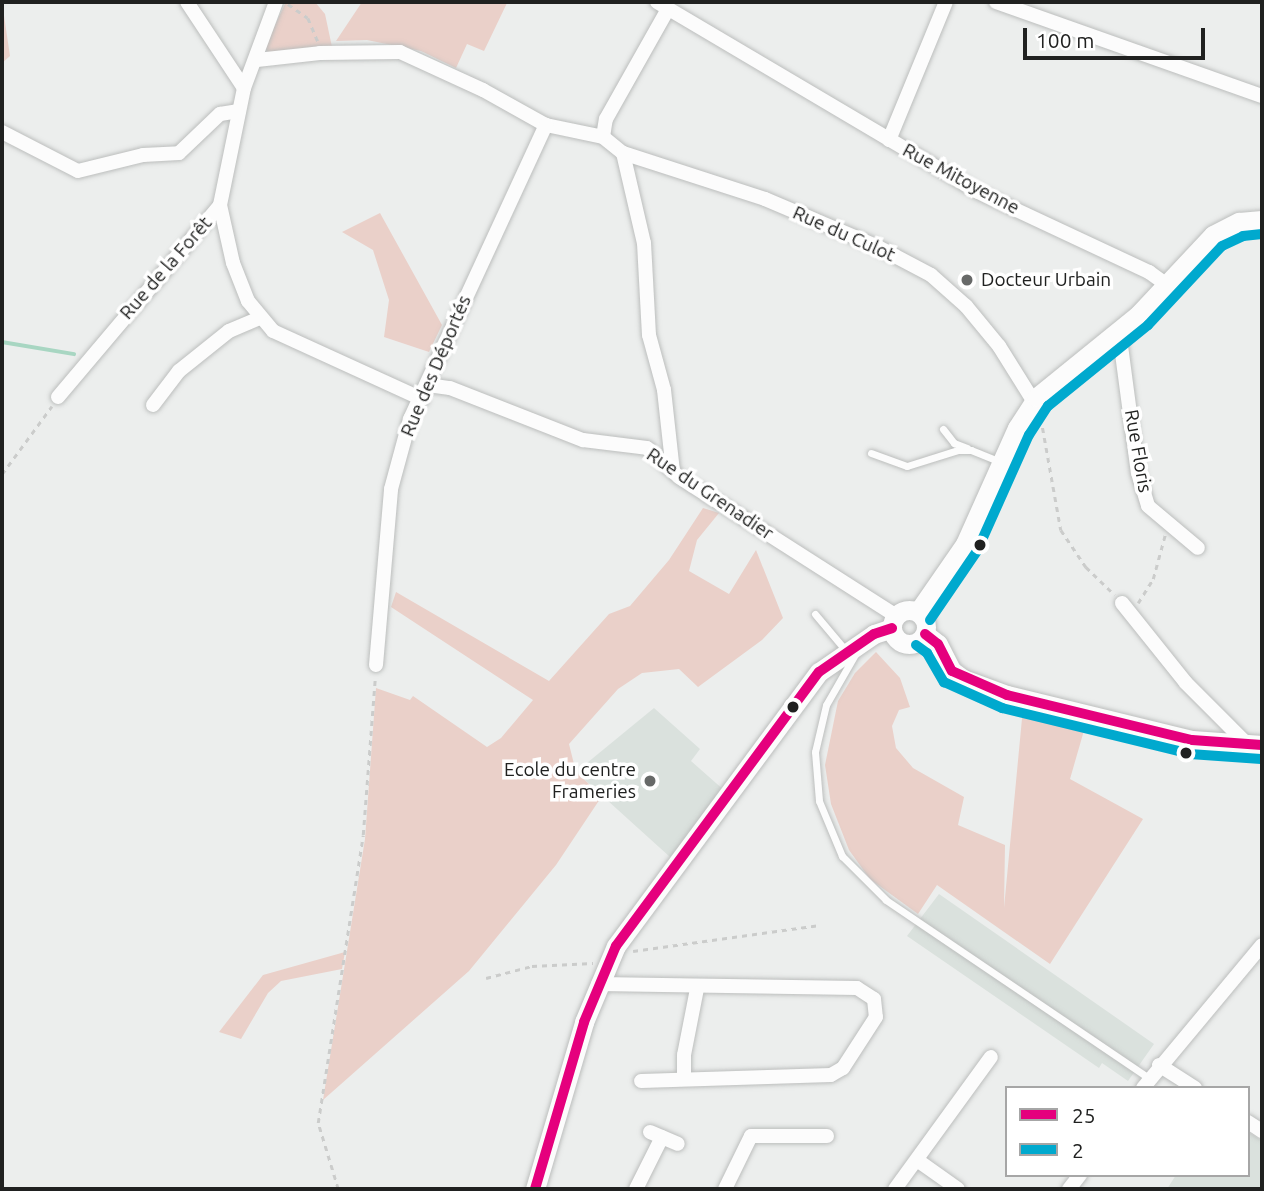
<!DOCTYPE html>
<html>
<head>
<meta charset="utf-8">
<style>
	body { margin:0 }
	#map { position:relative; width:1264px; height:1191px; overflow:hidden; background:#eceeed; font-family:Ubuntu,sans-serif }
	div>[style] { position:absolute }
	[style*='--x'] { left:calc(var(--x)*1px); top:calc(var(--y)*1px); width:calc(var(--w)*1px); rotate:calc(var(--a)*1deg) }
	.built>* { inset:0; background:#dae1dd }
	.green>* { inset:0; background:#ead0c9 }
	.stream>* { height:3.5px; margin:-1.75px; padding:0 1.75px; transform-origin:1.75px; border-radius:1.75px; background:#a8d6c2 }
	.path>* { height:2.5px; margin-top:-1.25px; transform-origin:0; background:repeating-linear-gradient(90deg,#cbcccb 0 5px,transparent 0 10px) }
	.roads { filter:drop-shadow(0 0 2px #bcbebd) drop-shadow(0 0 2px #bcbebd) }
	.lane>* { height:7px; margin:-3.5px; padding:0 3.5px; transform-origin:3.5px; border-radius:3.5px; background:#fcfcfc }
	.street>* { height:14px; margin:-7px; padding:0 7px; transform-origin:7px; border-radius:7px; background:#fcfcfc }
	.secondary>* { height:19px; margin:-9.5px; padding:0 9.5px; transform-origin:9.5px; border-radius:9.5px; background:#fcfcfc }
	.secondary>.ring { margin:-9.5px; padding:0; box-sizing:content-box; background:none; border:19px solid #fcfcfc; border-radius:50% }
	.bus-1>* { height:10px; margin:-5px; padding:0 5px; transform-origin:5px; border-radius:5px; background:#e5007d }
	.bus-2>* { height:10px; margin:-5px; padding:0 5px; transform-origin:5px; border-radius:5px; background:#00a9ce }
	.dots>* { width:19px; height:19px; translate:-50% -50%; box-sizing:border-box; border:4px solid #fff; border-radius:50% }
	span { translate:-50% -50%; white-space:nowrap; text-align:center; line-height:1.15; -webkit-text-stroke:7px #fff; paint-order:stroke }
	.street-label { font-size:19px; color:#202120 }
	.poi-label { font-size:19px; color:#202120 }
	.left { translate:0 -50%; text-align:left }
	.right { translate:-100% -50%; text-align:right }
	.frame { position:absolute; inset:0; border:4px solid #202120; pointer-events:none }
	.legend { position:absolute; left:1005px; top:1086px; width:245px; height:91px; box-sizing:border-box; background:#fff; border:2px solid #a6a6a6; margin:0; padding:9px 12px; list-style:none; font-size:21px; color:#202120 }
	.legend li { display:flex; align-items:center; gap:14px; height:35px }
	.legend b { width:35px; border:2px solid #a6a6a6 }
	.scale { position:absolute; left:1023px; top:28px; width:182px; height:32px; box-sizing:border-box; border:4px solid #202120; border-top:0; padding-left:9px; font-size:21px; line-height:24px; white-space:nowrap; color:#202120; -webkit-text-stroke:5px #fff; paint-order:stroke }
</style>
</head>
<body>
<div id="map">
	<div class="built">
		<i style="clip-path:polygon(654px 708px,700px 749px,691px 761px,725px 791px,670px 857px,576px 772px)"></i>
		<i style="clip-path:polygon(939px 894px,1154px 1044px,1128px 1081px,1102px 1063px,1099px 1068px,907px 936px)"></i>
		<i style="clip-path:polygon(1248px 1132px,1262px 1141px,1262px 1189px,1167px 1189px,1176px 1175px,1248px 1175px)"></i>
	</div>
	<div class="green">
		<i style="clip-path:polygon(2px 2px,10px 56px,2px 63px)"></i>
		<i style="clip-path:polygon(286px 2px,315px 2px,325px 14px,332px 47px,268px 53px,265px 46px)"></i>
		<i style="clip-path:polygon(362px 2px,506px 2px,507px 3px,484px 51px,467px 44px,456px 68px,421px 51px,367px 40px,336px 41px)"></i>
		<i style="clip-path:polygon(380px 213px,442px 325px,429px 352px,384px 337px,389px 300px,373px 250px,342px 232px)"></i>
		<i style="clip-path:polygon(703px 508px,719px 513px,697px 540px,689px 571px,729px 594px,756px 550px,783px 618px,762px 640px,698px 687px,679px 669px,642px 673px,618px 689px,569px 744px,576px 772px,602px 796px,556px 865px,469px 971px,323px 1100px,365px 839px,376px 688px,410px 700px,413px 696px,487px 747px,501px 738px,533px 700px,391px 607px,396px 592px,549px 681px,609px 614px,630px 606px,669px 560px)"></i>
		<i style="clip-path:polygon(876px 652px,900px 678px,910px 707px,899px 710px,892px 726px,896px 748px,913px 768px,964px 797px,958px 825px,1005px 845px,1004px 908px,1023px 708px,1085px 727px,1070px 779px,1143px 819px,1050px 964px,937px 885px,918px 914px,870px 879px,849px 850px,831px 804px,825px 765px,838px 701px,855px 673px)"></i>
		<i style="clip-path:polygon(345px 952px,342px 969px,281px 981px,268px 993px,241px 1039px,219px 1032px,263px 975px)"></i>
	</div>
	<div class="stream">
		<i style="--x:2;--y:342;--w:73;--a:9.5"></i>
	</div>
	<div class="path">
		<i style="--x:288;--y:4;--w:24;--a:35"></i>
		<i style="--x:308;--y:18;--w:25;--a:67"></i>
		<i style="--x:1041;--y:418;--w:114;--a:79.9"></i>
		<i style="--x:1061;--y:530;--w:45;--a:56"></i>
		<i style="--x:1086;--y:567;--w:40;--a:44"></i>
		<i style="--x:2;--y:474;--w:84;--a:-53.7"></i>
		<i style="--x:1138;--y:603;--w:28;--a:-58"></i>
		<i style="--x:1153;--y:579;--w:46;--a:-74.7"></i>
		<i style="--x:633;--y:951;--w:189;--a:-7.9"></i>
		<i style="--x:486;--y:978;--w:48;--a:-14.6"></i>
		<i style="--x:532;--y:966;--w:61;--a:-2.8"></i>
		<i style="--x:338;--y:1189;--w:69;--a:-106.9"></i>
		<i style="--x:318;--y:1123;--w:291;--a:-81.1"></i>
		<i style="--x:363;--y:835;--w:157;--a:-85.6"></i>
	</div>
	<div class="roads">
		<div class="lane">
			<i style="--x:943;--y:429;--w:18;--a:52"></i>
			<i style="--x:954;--y:443;--w:14;--a:21"></i>
			<i style="--x:871;--y:453;--w:38;--a:20"></i>
			<i style="--x:907;--y:466;--w:53;--a:-17.4"></i>
			<i style="--x:958;--y:450;--w:13;--a:0"></i>
			<i style="--x:971;--y:450;--w:32;--a:22"></i>
			<i style="--x:815;--y:614;--w:50;--a:49.9"></i>
			<i style="--x:857;--y:651;--w:62;--a:119.9"></i>
			<i style="--x:826;--y:705;--w:48;--a:103.2"></i>
			<i style="--x:815;--y:752;--w:49;--a:85.3"></i>
			<i style="--x:819;--y:801;--w:60;--a:67.3"></i>
			<i style="--x:842;--y:856;--w:62;--a:45"></i>
			<i style="--x:886;--y:900;--w:319;--a:34.1"></i>
		</div>
		<div class="street">
			<i style="--x:187;--y:2;--w:103;--a:56.5"></i>
			<i style="--x:657;--y:2;--w:373;--a:30.6"></i>
			<i style="--x:978;--y:192;--w:189;--a:25.1"></i>
			<i style="--x:1149;--y:272;--w:22;--a:36"></i>
			<i style="--x:996;--y:2;--w:282;--a:19.5"></i>
			<i style="--x:257;--y:60;--w:63;--a:-6.3"></i>
			<i style="--x:320;--y:53;--w:80;--a:-0.7"></i>
			<i style="--x:400;--y:52;--w:91;--a:24.6"></i>
			<i style="--x:483;--y:90;--w:72;--a:29.1"></i>
			<i style="--x:546;--y:125;--w:58;--a:11.9"></i>
			<i style="--x:603;--y:137;--w:26;--a:39"></i>
			<i style="--x:623;--y:153;--w:149;--a:17.9"></i>
			<i style="--x:765;--y:199;--w:123;--a:23"></i>
			<i style="--x:878;--y:247;--w:60;--a:27.8"></i>
			<i style="--x:931;--y:275;--w:47;--a:41.5"></i>
			<i style="--x:966;--y:306;--w:52;--a:50.5"></i>
			<i style="--x:999;--y:346;--w:66;--a:58"></i>
			<i style="--x:2;--y:132;--w:85;--a:27.2"></i>
			<i style="--x:78;--y:171;--w:67;--a:-13.8"></i>
			<i style="--x:143;--y:155;--w:36;--a:-3"></i>
			<i style="--x:179;--y:153;--w:57;--a:-43.6"></i>
			<i style="--x:220;--y:114;--w:19;--a:-9"></i>
			<i style="--x:603;--y:137;--w:18;--a:-81"></i>
			<i style="--x:606;--y:119;--w:126;--a:-60.6"></i>
			<i style="--x:889;--y:140;--w:149;--a:-67.6"></i>
			<i style="--x:623;--y:153;--w:92;--a:76.9"></i>
			<i style="--x:644;--y:243;--w:92;--a:86.9"></i>
			<i style="--x:649;--y:335;--w:57;--a:74.7"></i>
			<i style="--x:664;--y:390;--w:82;--a:83.7"></i>
			<i style="--x:220;--y:205;--w:59;--a:77.4"></i>
			<i style="--x:233;--y:263;--w:41;--a:68.5"></i>
			<i style="--x:248;--y:301;--w:39;--a:50"></i>
			<i style="--x:273;--y:331;--w:164;--a:24.5"></i>
			<i style="--x:1119;--y:331;--w:143;--a:82.4"></i>
			<i style="--x:1138;--y:473;--w:34;--a:73"></i>
			<i style="--x:1148;--y:506;--w:65;--a:40"></i>
			<i style="--x:428;--y:385;--w:22;--a:8"></i>
			<i style="--x:450;--y:388;--w:143;--a:21.4"></i>
			<i style="--x:583;--y:440;--w:64;--a:7.1"></i>
			<i style="--x:647;--y:448;--w:43;--a:42.2"></i>
			<i style="--x:679;--y:477;--w:258;--a:32.6"></i>
			<i style="--x:58;--y:397;--w:251;--a:-49.8"></i>
			<i style="--x:220;--y:205;--w:119;--a:-78.4"></i>
			<i style="--x:244;--y:88;--w:92;--a:-69.6"></i>
			<i style="--x:153;--y:405;--w:43;--a:-52.6"></i>
			<i style="--x:179;--y:371;--w:64;--a:-38.7"></i>
			<i style="--x:229;--y:331;--w:33;--a:-23"></i>
			<i style="--x:1122;--y:603;--w:102;--a:51.3"></i>
			<i style="--x:1186;--y:683;--w:82;--a:45"></i>
			<i style="--x:376;--y:665;--w:177;--a:-85.1"></i>
			<i style="--x:391;--y:489;--w:73;--a:-74.8"></i>
			<i style="--x:410;--y:419;--w:324;--a:-65.2"></i>
			<i style="--x:598;--y:984;--w:259;--a:0.9"></i>
			<i style="--x:857;--y:988;--w:20;--a:33"></i>
			<i style="--x:874;--y:999;--w:18;--a:84"></i>
			<i style="--x:876;--y:1017;--w:61;--a:122.9"></i>
			<i style="--x:843;--y:1068;--w:14;--a:150"></i>
			<i style="--x:831;--y:1075;--w:190;--a:178.2"></i>
			<i style="--x:1159;--y:1065;--w:43;--a:32.6"></i>
			<i style="--x:684;--y:1079;--w:24;--a:-90"></i>
			<i style="--x:684;--y:1055;--w:67;--a:-78.9"></i>
			<i style="--x:1143;--y:1088;--w:186;--a:-50.2"></i>
			<i style="--x:1248;--y:1122;--w:17;--a:33"></i>
			<i style="--x:650;--y:1132;--w:30;--a:23"></i>
			<i style="--x:917;--y:1160;--w:50;--a:35.3"></i>
			<i style="--x:636;--y:1189;--w:58;--a:-63.4"></i>
			<i style="--x:725;--y:1189;--w:59;--a:-63.9"></i>
			<i style="--x:751;--y:1136;--w:76;--a:0"></i>
			<i style="--x:895;--y:1189;--w:163;--a:-54"></i>
			<i style="--x:1069;--y:1189;--w:18;--a:-52"></i>
		</div>
		<div class="secondary">
			<i class="ring" style="left:892px;top:610px;width:15px;height:15px"></i>
			<i style="--x:918;--y:612;--w:83;--a:-55.3"></i>
			<i style="--x:965;--y:544;--w:127;--a:-65.9"></i>
			<i style="--x:1017;--y:428;--w:37;--a:-57"></i>
			<i style="--x:1037;--y:397;--w:132;--a:-39.1"></i>
			<i style="--x:1139;--y:314;--w:108;--a:-46.9"></i>
			<i style="--x:1213;--y:235;--w:29;--a:-27"></i>
			<i style="--x:1239;--y:222;--w:23;--a:-5"></i>
			<i style="--x:925;--y:634;--w:16;--a:38"></i>
			<i style="--x:938;--y:644;--w:30;--a:63"></i>
			<i style="--x:952;--y:671;--w:14;--a:36"></i>
			<i style="--x:963;--y:679;--w:47;--a:20"></i>
			<i style="--x:1007;--y:695;--w:190;--a:13.7"></i>
			<i style="--x:1192;--y:740;--w:70;--a:4.1"></i>
			<i style="--x:535;--y:1189;--w:174;--a:-73.6"></i>
			<i style="--x:584;--y:1022;--w:82;--a:-67.2"></i>
			<i style="--x:616;--y:946;--w:341;--a:-53.5"></i>
			<i style="--x:819;--y:672;--w:67;--a:-34.6"></i>
			<i style="--x:874;--y:634;--w:19;--a:-18"></i>
		</div>
	</div>
	<div class="bus-1">
		<i style="--x:925;--y:634;--w:16;--a:38"></i>
		<i style="--x:938;--y:644;--w:30;--a:63"></i>
		<i style="--x:952;--y:671;--w:60;--a:23.6"></i>
		<i style="--x:1007;--y:695;--w:190;--a:13.7"></i>
		<i style="--x:1192;--y:740;--w:70;--a:4.1"></i>
		<i style="--x:535;--y:1189;--w:174;--a:-73.6"></i>
		<i style="--x:584;--y:1022;--w:82;--a:-67.2"></i>
		<i style="--x:616;--y:946;--w:341;--a:-53.5"></i>
		<i style="--x:819;--y:672;--w:67;--a:-34.6"></i>
		<i style="--x:874;--y:634;--w:19;--a:-18"></i>
	</div>
	<div class="bus-2">
		<i style="--x:930;--y:620;--w:83;--a:-55.7"></i>
		<i style="--x:977;--y:551;--w:127;--a:-65.9"></i>
		<i style="--x:1029;--y:435;--w:35;--a:-57"></i>
		<i style="--x:1048;--y:406;--w:129;--a:-39"></i>
		<i style="--x:1148;--y:325;--w:108;--a:-46.9"></i>
		<i style="--x:1222;--y:246;--w:23;--a:-25"></i>
		<i style="--x:1243;--y:236;--w:19;--a:-6"></i>
		<i style="--x:916;--y:645;--w:14;--a:36"></i>
		<i style="--x:927;--y:653;--w:34;--a:60"></i>
		<i style="--x:944;--y:682;--w:64;--a:24.1"></i>
		<i style="--x:1002;--y:708;--w:194;--a:13.7"></i>
		<i style="--x:1190;--y:754;--w:71;--a:4"></i>
	</div>
	<div class="dots">
		<i style="left:967px;top:280px;background:#676968"></i>
		<i style="left:980px;top:545px;background:#202120"></i>
		<i style="left:793px;top:707px;background:#202120"></i>
		<i style="left:1186px;top:753px;background:#202120"></i>
		<i style="left:650px;top:781px;background:#676968"></i>
	</div>
	<div class="street-label">
		<span style="left:961px;top:179px;rotate:28deg">Rue Mitoyenne</span>
		<span style="left:844px;top:234px;rotate:24deg">Rue du Culot</span>
		<span style="left:166px;top:268px;rotate:-49deg">Rue de la Forêt</span>
		<span style="left:436px;top:366px;rotate:-67deg">Rue des Déportés</span>
		<span style="left:1138px;top:451px;rotate:80deg">Rue Floris</span>
		<span style="left:710px;top:494px;rotate:34deg">Rue du Grenadier</span>
	</div>
	<div class="poi-label">
		<span class="left" style="left:981px;top:280px">Docteur Urbain</span>
		<span class="right" style="left:636px;top:781px">Ecole du centre<br>Frameries</span>
	</div>
	<div class="frame"></div>
	<ul class="legend">
	<li><b style="height:9px;background:#e5007d"></b>25</li>
	<li><b style="height:9px;background:#00a9ce"></b>2</li>
	</ul>
	<div class="scale">100 m</div>
</div>
</body>
</html>
